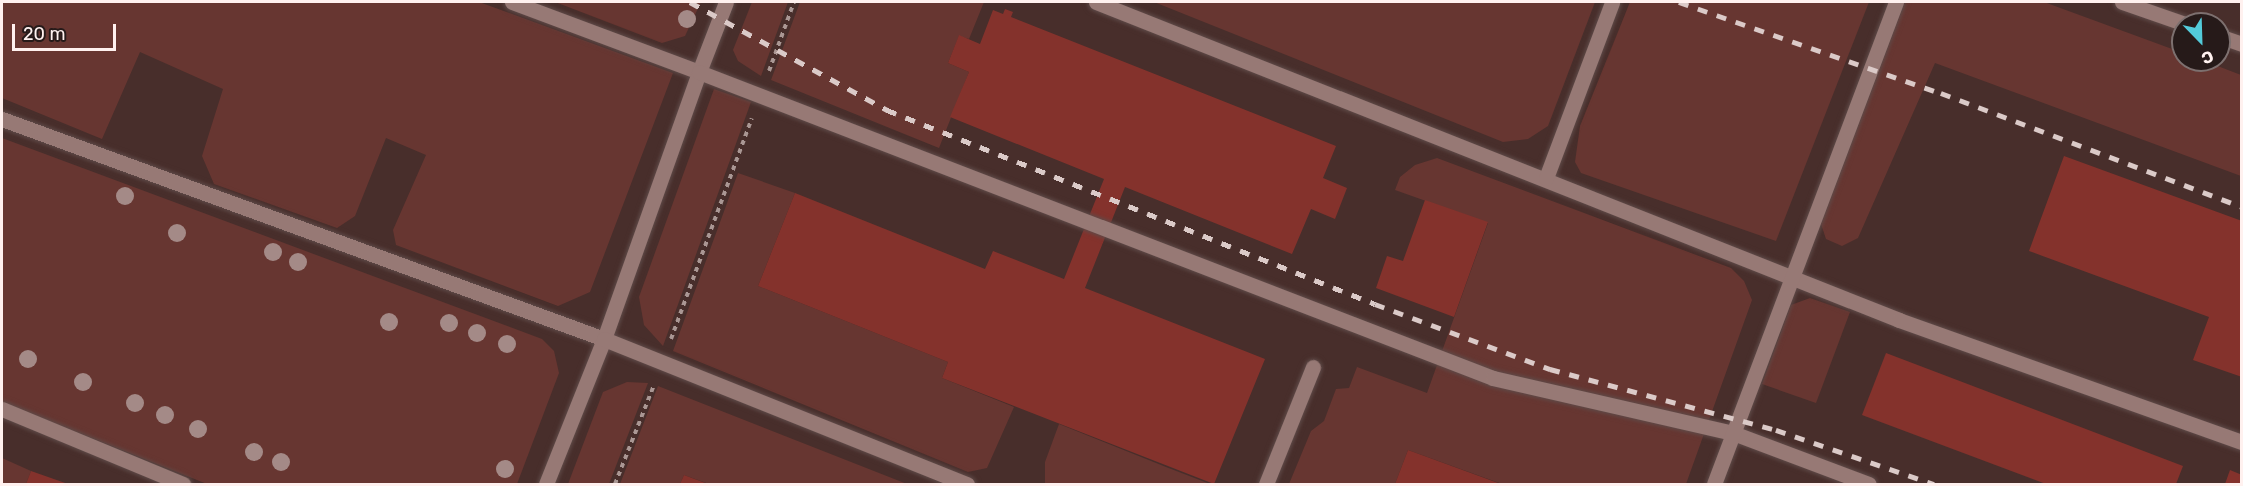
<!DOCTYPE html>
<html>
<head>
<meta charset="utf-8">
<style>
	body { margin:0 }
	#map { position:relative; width:2243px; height:486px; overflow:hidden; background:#482e2b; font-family:Rubik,sans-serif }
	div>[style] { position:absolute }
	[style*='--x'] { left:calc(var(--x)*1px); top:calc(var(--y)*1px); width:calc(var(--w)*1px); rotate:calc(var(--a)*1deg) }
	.green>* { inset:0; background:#673631 }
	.building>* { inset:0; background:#84322c }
	.path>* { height:4px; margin-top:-2px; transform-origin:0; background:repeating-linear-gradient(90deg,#aa9794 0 4.5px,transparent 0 9px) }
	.roads { filter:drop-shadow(0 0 2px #5f4b49) drop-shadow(0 0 2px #5f4b49) }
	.service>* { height:15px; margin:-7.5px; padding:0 7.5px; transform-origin:7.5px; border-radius:7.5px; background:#977975 }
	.rail>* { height:4.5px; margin-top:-2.25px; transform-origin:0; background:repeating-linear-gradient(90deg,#dbcac8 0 10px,transparent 0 20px) }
	.trees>* { width:18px; height:18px; margin:-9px; border-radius:50%; background:#a48a87 }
	span { translate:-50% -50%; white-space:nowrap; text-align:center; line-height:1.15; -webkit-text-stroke:4.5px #261a19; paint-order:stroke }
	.frame { position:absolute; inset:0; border:3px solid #fff1ef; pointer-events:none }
	.north { position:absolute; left:2171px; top:12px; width:60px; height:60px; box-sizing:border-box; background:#261a19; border:2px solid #7d706f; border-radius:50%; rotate:157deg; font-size:16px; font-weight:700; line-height:24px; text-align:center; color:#fff1ef }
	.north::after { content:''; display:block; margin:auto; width:21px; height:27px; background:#53cbda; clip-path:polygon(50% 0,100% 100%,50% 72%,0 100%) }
	.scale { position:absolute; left:12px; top:24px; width:104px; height:27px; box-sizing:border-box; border:3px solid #fff1ef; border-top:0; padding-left:8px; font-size:18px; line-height:21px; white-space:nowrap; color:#fff1ef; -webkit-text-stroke:4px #261a19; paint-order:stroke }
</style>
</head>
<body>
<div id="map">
	<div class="green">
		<i style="clip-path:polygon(2px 2px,479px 2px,673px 73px,590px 292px,558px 306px,396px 245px,393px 230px,426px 155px,386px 138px,355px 216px,337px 228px,214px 184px,202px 156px,223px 89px,140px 52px,102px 139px,2px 98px)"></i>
		<i style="clip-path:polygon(555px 2px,701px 2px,685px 36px,662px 43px)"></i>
		<i style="clip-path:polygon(752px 2px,788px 2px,761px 76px,738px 61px,733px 50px)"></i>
		<i style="clip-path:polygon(800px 2px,984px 2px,969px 39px,959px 36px,948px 63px,969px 72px,939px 148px,771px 80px)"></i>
		<i style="clip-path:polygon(1154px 2px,1595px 2px,1548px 126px,1528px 139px,1503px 142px)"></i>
		<i style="clip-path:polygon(1630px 2px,1869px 2px,1776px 241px,1581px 173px,1575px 162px,1580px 126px)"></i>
		<i style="clip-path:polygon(1905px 2px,2044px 2px,2183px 53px,2183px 60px,2202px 60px,2241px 75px,2241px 176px,1935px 63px,1858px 238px,1842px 246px,1826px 239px,1821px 224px)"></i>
		<i style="clip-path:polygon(714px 89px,751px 102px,663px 346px,644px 325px,639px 297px)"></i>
		<i style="clip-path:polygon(2px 138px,542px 339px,554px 351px,559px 373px,517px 484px,207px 484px,2px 402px)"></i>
		<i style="clip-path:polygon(1437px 158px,1731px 268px,1744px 281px,1752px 300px,1686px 484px,1502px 484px,1408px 450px,1395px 484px,1289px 484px,1311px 431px,1324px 421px,1336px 389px,1349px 388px,1357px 367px,1427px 393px,1488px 223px,1395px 190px,1400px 177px,1415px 165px)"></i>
		<i style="clip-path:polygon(738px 173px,795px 193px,758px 286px,948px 362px,942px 378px,1014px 407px,987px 468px,968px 472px,673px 351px)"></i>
		<i style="clip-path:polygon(1810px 298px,1850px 312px,1816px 403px,1762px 384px,1791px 305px)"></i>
		<i style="clip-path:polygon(627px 382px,648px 383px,609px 484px,568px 484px,603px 392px)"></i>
		<i style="clip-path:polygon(658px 386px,907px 484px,709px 484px,684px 475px,680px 484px,620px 484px)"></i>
		<i style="clip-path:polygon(1059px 424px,1166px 467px,1210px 484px,1045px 484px,1045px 462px)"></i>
		<i style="clip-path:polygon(2px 458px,31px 471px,26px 484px,2px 484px)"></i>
	</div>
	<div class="building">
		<i style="clip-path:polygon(1005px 9px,1013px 12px,1011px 17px,1336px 146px,1323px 178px,1347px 188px,1335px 219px,1311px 209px,1292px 254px,1125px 187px,1085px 288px,1265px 359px,1214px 484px,942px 378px,948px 362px,758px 286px,795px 193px,985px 269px,993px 251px,1064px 279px,1104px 179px,950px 117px,969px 72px,948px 63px,959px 35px,980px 44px,993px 10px,1003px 14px)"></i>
		<i style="clip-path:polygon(2064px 156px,2242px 221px,2242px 377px,2193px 360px,2209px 317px,2029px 251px)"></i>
		<i style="clip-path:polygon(1425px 200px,1488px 222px,1454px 317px,1376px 288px,1387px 256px,1403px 261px)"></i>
		<i style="clip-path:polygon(1886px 353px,2183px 466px,2176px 484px,2046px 484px,1862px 415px)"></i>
		<i style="clip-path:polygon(1408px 450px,1501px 484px,1395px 484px)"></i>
		<i style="clip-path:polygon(2230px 470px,2242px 475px,2242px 484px,2225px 484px)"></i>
		<i style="clip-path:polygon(31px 471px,68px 484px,26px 484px)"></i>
		<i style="clip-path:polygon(684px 475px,708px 484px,680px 484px)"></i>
	</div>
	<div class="path">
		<i style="--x:769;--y:71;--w:73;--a:-70.1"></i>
		<i style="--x:671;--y:339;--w:235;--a:-69.9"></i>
		<i style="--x:615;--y:484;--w:106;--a:-68.5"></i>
	</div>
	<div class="roads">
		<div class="service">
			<i style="--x:512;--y:2;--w:200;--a:20.5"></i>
			<i style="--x:699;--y:72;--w:75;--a:-68.9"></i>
			<i style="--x:1096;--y:2;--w:864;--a:21.6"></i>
			<i style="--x:1899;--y:320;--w:364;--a:19.6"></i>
			<i style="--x:2122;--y:2;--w:67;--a:19.2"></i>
			<i style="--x:2219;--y:36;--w:24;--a:19"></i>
			<i style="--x:2;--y:119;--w:641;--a:20.07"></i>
			<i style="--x:604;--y:339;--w:283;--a:-70.4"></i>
			<i style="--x:699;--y:72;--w:851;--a:21.08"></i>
			<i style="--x:1493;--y:378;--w:246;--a:12.9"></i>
			<i style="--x:1733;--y:433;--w:145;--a:20.6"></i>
			<i style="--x:1546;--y:178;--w:188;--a:-69.4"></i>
			<i style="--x:2;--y:409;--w:196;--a:22.5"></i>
			<i style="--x:546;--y:484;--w:156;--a:-68.2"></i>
			<i style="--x:604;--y:339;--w:391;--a:21.8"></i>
			<i style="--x:1266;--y:484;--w:126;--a:-68.1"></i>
			<i style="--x:1714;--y:484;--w:515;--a:-69.31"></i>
		</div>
	</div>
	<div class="rail">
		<i style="--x:690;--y:2;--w:225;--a:28.7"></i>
		<i style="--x:887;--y:110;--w:525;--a:21.68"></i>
		<i style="--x:1375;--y:304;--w:187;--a:20.4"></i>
		<i style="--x:1550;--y:369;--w:234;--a:15.1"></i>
		<i style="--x:1776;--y:430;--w:167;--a:18.9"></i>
		<i style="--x:1679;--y:2;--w:277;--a:19.2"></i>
		<i style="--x:1941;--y:93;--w:322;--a:20.7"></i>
	</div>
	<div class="trees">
		<i style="left:687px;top:19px"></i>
		<i style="left:125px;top:196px"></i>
		<i style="left:177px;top:233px"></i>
		<i style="left:273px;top:252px"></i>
		<i style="left:298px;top:262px"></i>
		<i style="left:389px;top:322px"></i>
		<i style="left:449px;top:323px"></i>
		<i style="left:477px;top:333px"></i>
		<i style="left:507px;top:344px"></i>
		<i style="left:28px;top:359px"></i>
		<i style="left:83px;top:382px"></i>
		<i style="left:135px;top:403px"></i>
		<i style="left:165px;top:415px"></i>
		<i style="left:198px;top:429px"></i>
		<i style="left:254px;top:452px"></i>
		<i style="left:281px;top:462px"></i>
		<i style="left:505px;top:469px"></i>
	</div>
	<div class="frame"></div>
	<div class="north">С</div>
	<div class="scale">20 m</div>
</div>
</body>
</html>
